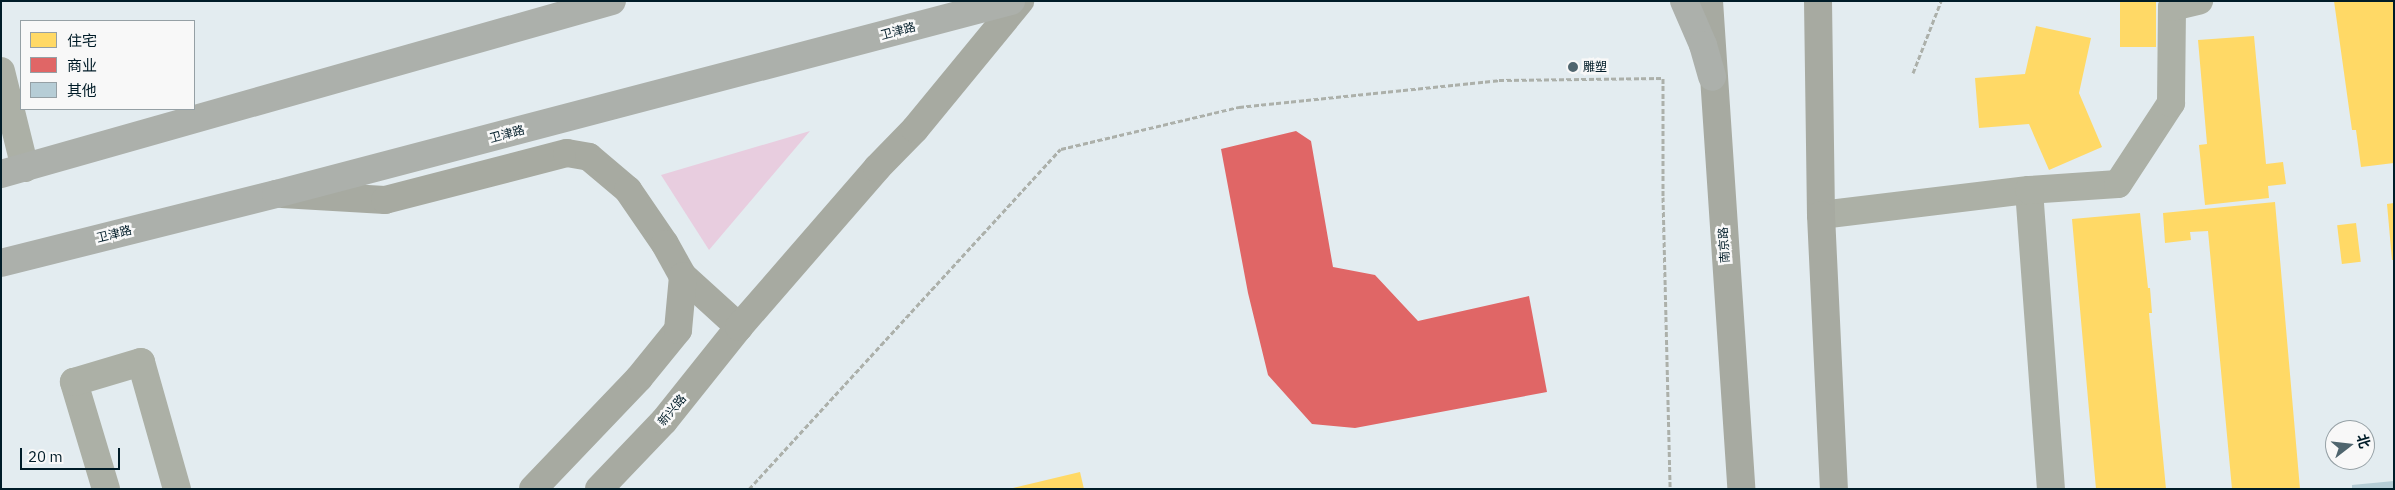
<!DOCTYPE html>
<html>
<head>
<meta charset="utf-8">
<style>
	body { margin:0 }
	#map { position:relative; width:2395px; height:490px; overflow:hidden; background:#e3ecf0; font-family:"IBM Plex Sans","Noto Sans SC",sans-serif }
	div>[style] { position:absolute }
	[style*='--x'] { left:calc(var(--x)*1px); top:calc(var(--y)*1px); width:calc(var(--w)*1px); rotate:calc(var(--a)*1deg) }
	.green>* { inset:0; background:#e8cddf }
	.homes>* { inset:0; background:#ffd966; transform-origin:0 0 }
	.shops>* { inset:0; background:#e06666 }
	.building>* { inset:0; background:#b6cdd6 }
	.path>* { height:3px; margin-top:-1.5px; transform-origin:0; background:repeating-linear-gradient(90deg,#acb0aa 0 5px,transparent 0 7.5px) }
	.minor>* { height:28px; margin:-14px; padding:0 14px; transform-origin:14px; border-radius:14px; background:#acb0a6 }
	.major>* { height:28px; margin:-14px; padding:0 14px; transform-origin:14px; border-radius:14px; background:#a7aaa1 }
	.highway>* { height:28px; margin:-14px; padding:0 14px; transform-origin:14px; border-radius:14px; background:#acb0ab }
	.dots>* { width:14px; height:14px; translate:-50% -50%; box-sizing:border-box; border:2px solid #f8f8f8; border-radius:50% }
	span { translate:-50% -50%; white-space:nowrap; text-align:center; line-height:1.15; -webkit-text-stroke:5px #f8f8f8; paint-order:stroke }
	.street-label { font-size:12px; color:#001c28 }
	.poi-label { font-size:12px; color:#001c28 }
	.left { translate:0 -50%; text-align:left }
	.frame { position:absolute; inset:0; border:2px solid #001c28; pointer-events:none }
	.legend { position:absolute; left:20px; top:20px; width:175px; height:90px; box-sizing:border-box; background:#f8f8f8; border:1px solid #95a0a5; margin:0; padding:6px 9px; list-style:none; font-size:15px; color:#001c28 }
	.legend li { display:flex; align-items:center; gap:10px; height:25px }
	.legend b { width:25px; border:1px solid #95a0a5 }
	.north { position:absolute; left:2325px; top:420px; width:50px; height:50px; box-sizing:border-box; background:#f8f8f8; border:1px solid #95a0a5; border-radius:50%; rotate:74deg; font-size:14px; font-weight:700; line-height:20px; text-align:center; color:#001c28 }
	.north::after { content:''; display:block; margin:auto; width:18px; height:22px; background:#4f656e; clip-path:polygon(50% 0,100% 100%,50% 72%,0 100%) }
	.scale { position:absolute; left:20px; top:448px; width:100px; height:22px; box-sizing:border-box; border:2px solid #001c28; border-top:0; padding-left:6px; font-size:15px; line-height:18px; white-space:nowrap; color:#001c28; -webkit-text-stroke:4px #f8f8f8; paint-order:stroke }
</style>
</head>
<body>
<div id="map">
	<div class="green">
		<i style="clip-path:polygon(810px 131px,709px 250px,661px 175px)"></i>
	</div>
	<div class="homes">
		<i style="left:2120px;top:1px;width:36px;height:46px"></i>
		<i style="clip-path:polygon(2334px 1px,2394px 1px,2394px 163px,2361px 167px,2356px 130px,2352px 130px)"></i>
		<i style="clip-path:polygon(2036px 26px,2091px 38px,2079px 93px,2102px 147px,2049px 170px,2029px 124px,1979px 128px,1975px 78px,2025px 74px)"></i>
		<i style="clip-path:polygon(2254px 36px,2266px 164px,2283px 162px,2286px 184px,2268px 186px,2269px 198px,2205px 205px,2199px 145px,2207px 144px,2198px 40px)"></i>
		<i style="clip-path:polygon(2275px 202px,2300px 489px,2232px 489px,2208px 231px,2190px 232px,2191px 240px,2165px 243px,2163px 213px)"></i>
		<i style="clip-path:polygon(2394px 203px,2394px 260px,2392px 260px,2387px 204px)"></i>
		<i style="clip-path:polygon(2140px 213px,2148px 288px,2150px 288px,2152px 313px,2149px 313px,2166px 489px,2096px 489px,2072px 219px)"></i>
		<i style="left:2356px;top:223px;width:39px;height:19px;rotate:83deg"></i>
		<i style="clip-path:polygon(1080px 472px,1084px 489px,1013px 489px,1013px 488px)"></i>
	</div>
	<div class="shops">
		<i style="clip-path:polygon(1296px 131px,1311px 141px,1333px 267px,1375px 275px,1418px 321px,1529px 296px,1547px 392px,1355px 428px,1312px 424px,1268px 375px,1248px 293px,1221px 149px)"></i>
	</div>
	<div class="building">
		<i style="clip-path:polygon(2394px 481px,2394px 489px,2352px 489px,2352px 485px)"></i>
	</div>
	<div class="path">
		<i style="--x:1913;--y:73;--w:77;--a:-68.7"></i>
		<i style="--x:749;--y:489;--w:461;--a:-47.5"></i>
		<i style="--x:1061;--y:149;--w:183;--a:-13.3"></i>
		<i style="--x:1239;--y:107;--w:261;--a:-5.9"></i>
		<i style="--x:1499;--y:80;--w:164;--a:-0.7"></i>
		<i style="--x:1663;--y:78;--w:119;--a:90"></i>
		<i style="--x:1663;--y:197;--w:292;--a:88.6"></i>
	</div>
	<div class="minor">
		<i style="--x:1;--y:71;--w:100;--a:76.1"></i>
		<i style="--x:2029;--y:190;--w:300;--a:85.8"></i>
		<i style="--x:1821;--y:215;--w:209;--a:-6.9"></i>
		<i style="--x:2029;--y:190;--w:89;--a:-3.9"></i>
		<i style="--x:2118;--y:184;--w:97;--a:-56.8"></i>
		<i style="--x:2171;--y:103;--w:96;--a:-89.4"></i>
		<i style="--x:2172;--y:7;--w:28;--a:-13"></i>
		<i style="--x:106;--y:489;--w:112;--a:-106.7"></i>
		<i style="--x:74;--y:382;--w:70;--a:-16.6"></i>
		<i style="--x:141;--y:362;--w:132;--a:74.2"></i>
	</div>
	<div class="major">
		<i style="--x:1709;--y:1;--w:489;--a:86.2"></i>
		<i style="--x:1818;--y:1;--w:214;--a:89.2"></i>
		<i style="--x:1821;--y:215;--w:274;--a:87.3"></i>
		<i style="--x:282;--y:194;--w:103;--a:3.3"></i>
		<i style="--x:385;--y:200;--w:188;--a:-14.5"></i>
		<i style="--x:567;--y:153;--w:22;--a:10"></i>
		<i style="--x:589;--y:157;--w:51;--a:40.2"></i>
		<i style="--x:628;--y:190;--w:65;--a:55.6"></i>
		<i style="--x:665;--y:244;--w:37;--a:61"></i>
		<i style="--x:683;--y:276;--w:76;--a:42.3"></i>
		<i style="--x:533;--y:489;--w:153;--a:-46.3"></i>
		<i style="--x:639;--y:378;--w:62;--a:-50.9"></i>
		<i style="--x:678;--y:330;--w:54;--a:-84.7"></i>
		<i style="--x:599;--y:489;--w:94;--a:-46.3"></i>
		<i style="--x:664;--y:421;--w:120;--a:-51.4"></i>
		<i style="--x:739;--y:327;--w:211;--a:-49"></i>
		<i style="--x:877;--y:168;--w:54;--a:-45.7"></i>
		<i style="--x:915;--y:129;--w:166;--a:-50.6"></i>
	</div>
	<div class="highway">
		<i style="--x:1684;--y:1;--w:48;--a:66.6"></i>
		<i style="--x:1703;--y:45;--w:33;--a:74"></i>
		<i style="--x:1;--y:174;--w:635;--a:-15.81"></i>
		<i style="--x:1;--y:263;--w:284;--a:-14.1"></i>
		<i style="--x:276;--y:194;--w:760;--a:-14.71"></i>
	</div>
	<div class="dots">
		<i style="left:1573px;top:67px;background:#4f656e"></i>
	</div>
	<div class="street-label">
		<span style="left:898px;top:31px;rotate:-15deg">卫津路</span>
		<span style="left:507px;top:134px;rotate:-15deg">卫津路</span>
		<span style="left:114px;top:234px;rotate:-14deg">卫津路</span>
		<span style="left:1724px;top:245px;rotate:-94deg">南京路</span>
		<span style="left:672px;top:410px;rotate:-50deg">新兴路</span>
	</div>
	<div class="poi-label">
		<span class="left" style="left:1583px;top:67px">雕塑</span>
	</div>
	<div class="frame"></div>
	<ul class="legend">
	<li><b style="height:14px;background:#ffd966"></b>住宅</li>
	<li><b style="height:14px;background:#e06666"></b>商业</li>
	<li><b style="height:14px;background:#b6cdd6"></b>其他</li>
	</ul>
	<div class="north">北</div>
	<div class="scale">20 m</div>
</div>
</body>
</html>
